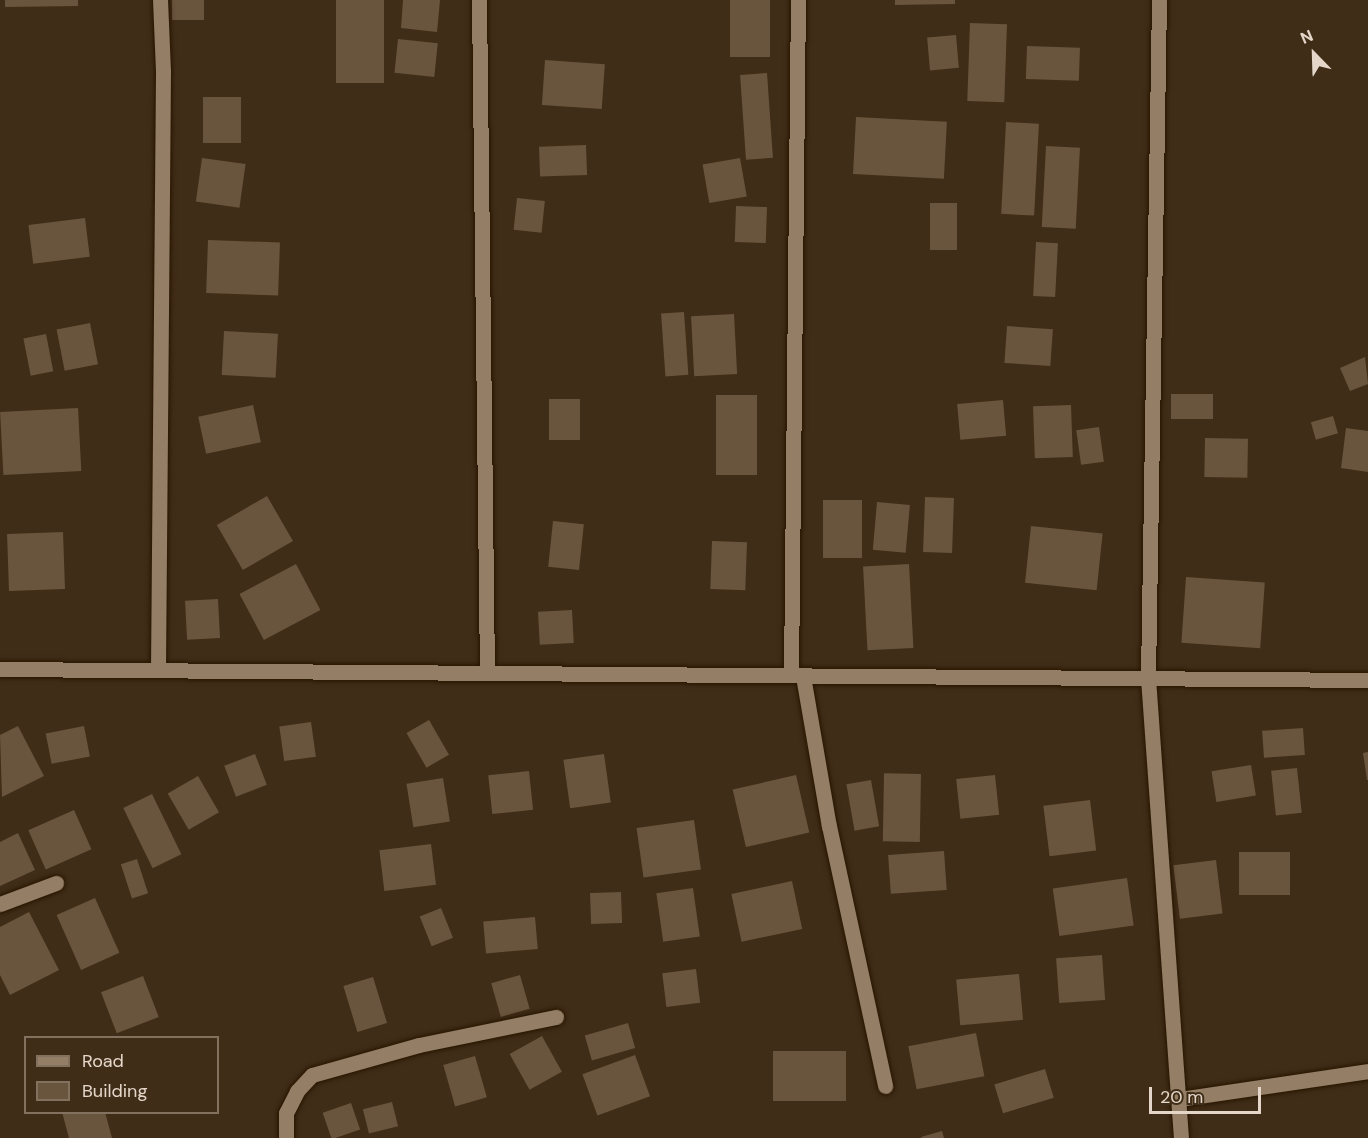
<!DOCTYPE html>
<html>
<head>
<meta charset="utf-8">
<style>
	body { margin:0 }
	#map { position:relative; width:1368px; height:1138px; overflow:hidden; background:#402d17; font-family:"DM Sans",sans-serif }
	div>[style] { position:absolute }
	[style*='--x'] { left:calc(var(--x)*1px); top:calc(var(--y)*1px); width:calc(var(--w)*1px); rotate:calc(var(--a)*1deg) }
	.building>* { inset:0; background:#69543d; transform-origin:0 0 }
	.roads { filter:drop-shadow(0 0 2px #271501) drop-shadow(0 0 2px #271501) }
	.minor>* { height:15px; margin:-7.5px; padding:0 7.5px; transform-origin:7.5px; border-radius:7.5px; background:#947e65 }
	span { translate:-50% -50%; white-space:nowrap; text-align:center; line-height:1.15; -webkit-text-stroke:6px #402d17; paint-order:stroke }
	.legend { position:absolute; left:24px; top:1036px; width:195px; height:78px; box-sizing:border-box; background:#402d17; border:2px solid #82715f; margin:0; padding:8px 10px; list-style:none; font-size:18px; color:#e4d7ca }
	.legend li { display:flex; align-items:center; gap:12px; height:30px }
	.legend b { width:30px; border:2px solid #82715f }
	.north { position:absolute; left:1284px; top:24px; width:60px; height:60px; -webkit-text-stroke:4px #402d17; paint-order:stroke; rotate:337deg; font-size:16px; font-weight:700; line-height:24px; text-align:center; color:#e4d7ca }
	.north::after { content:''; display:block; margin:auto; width:21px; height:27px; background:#e4d7ca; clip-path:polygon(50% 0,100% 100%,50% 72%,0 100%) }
	.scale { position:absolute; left:1149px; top:1087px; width:112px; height:27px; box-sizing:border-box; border:3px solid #e4d7ca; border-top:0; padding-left:8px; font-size:18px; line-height:21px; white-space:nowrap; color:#e4d7ca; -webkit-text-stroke:4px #402d17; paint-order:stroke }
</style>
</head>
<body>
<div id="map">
	<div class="building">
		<i style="clip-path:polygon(5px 0,78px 0,78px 6px,5px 7px)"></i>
		<i style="left:172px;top:0;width:32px;height:20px"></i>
		<i style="left:336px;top:0;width:48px;height:83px"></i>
		<i style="clip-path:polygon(403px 0,440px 0,437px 32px,401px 28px)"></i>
		<i style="left:730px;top:0;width:40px;height:57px"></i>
		<i style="clip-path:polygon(895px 0,955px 0,955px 4px,895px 5px)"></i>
		<i style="left:970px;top:23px;width:37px;height:78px;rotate:2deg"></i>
		<i style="left:956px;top:35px;width:33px;height:29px;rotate:85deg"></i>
		<i style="left:398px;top:39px;width:40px;height:34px;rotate:6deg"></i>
		<i style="left:1027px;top:46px;width:53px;height:33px;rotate:2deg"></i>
		<i style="left:545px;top:60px;width:60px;height:45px;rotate:4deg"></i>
		<i style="left:767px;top:73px;width:85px;height:27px;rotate:86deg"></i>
		<i style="left:203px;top:97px;width:38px;height:46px"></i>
		<i style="left:856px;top:117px;width:91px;height:57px;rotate:3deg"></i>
		<i style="left:1006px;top:122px;width:33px;height:92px;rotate:3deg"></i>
		<i style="left:586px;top:145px;width:30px;height:47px;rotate:88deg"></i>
		<i style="left:1046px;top:146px;width:34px;height:81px;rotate:3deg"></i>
		<i style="left:202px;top:158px;width:44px;height:44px;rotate:8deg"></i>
		<i style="left:740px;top:158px;width:39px;height:38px;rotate:80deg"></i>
		<i style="left:517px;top:198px;width:28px;height:32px;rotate:6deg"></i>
		<i style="left:930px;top:203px;width:27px;height:47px"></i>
		<i style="left:736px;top:206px;width:31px;height:36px;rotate:2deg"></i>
		<i style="left:85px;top:218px;width:39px;height:57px;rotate:83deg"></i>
		<i style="left:208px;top:240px;width:72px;height:53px;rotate:2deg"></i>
		<i style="left:1036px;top:242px;width:22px;height:54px;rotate:3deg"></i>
		<i style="left:684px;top:312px;width:63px;height:23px;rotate:86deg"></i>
		<i style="left:734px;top:314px;width:60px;height:43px;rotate:87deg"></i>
		<i style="left:90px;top:323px;width:42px;height:34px;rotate:79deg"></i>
		<i style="left:1007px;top:326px;width:46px;height:37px;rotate:4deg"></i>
		<i style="left:224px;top:331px;width:54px;height:44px;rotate:3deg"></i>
		<i style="left:46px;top:334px;width:38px;height:23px;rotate:79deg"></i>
		<i style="clip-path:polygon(1365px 357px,1368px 384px,1350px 391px,1340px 368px)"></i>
		<i style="left:1171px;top:394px;width:42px;height:25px"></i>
		<i style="left:716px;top:395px;width:41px;height:80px"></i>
		<i style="left:549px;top:399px;width:31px;height:41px"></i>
		<i style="left:1003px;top:400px;width:36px;height:46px;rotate:85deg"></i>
		<i style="left:253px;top:405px;width:38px;height:56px;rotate:78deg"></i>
		<i style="left:1071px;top:405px;width:52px;height:38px;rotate:88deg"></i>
		<i style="left:78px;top:408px;width:63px;height:78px;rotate:87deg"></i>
		<i style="left:1333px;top:416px;width:18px;height:23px;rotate:74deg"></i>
		<i style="left:1099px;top:427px;width:35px;height:23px;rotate:82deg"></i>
		<i style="clip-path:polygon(1346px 428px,1368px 431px,1368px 472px,1341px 468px)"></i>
		<i style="left:1205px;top:438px;width:43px;height:39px;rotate:1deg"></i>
		<i style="left:267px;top:496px;width:52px;height:58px;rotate:60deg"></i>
		<i style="left:925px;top:497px;width:29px;height:55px;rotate:2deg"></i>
		<i style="left:823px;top:500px;width:39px;height:58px"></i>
		<i style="left:877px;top:502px;width:33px;height:48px;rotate:5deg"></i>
		<i style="left:553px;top:521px;width:31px;height:46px;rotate:6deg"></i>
		<i style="left:1031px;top:526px;width:72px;height:57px;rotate:6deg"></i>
		<i style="left:63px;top:532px;width:57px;height:56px;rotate:88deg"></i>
		<i style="left:712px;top:541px;width:35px;height:48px;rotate:2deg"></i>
		<i style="left:296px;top:564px;width:52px;height:64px;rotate:62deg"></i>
		<i style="left:909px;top:564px;width:84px;height:46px;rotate:87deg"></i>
		<i style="left:1186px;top:577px;width:79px;height:66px;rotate:4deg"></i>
		<i style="left:218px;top:599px;width:39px;height:33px;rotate:87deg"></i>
		<i style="left:572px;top:610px;width:33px;height:34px;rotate:87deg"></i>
		<i style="left:429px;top:720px;width:40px;height:26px;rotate:60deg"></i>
		<i style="left:311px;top:722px;width:35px;height:32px;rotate:82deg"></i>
		<i style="clip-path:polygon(18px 726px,44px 776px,2px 797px,0 735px)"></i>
		<i style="left:84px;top:726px;width:31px;height:39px;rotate:79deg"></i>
		<i style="left:1303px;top:728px;width:27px;height:41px;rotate:86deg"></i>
		<i style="clip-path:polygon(1368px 752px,1368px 780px,1367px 780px,1363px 753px)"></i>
		<i style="left:255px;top:754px;width:33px;height:33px;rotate:69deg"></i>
		<i style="left:604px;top:754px;width:49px;height:41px;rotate:82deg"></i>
		<i style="left:1251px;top:765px;width:31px;height:40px;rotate:81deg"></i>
		<i style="left:1297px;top:768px;width:45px;height:26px;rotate:84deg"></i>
		<i style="left:529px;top:771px;width:39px;height:41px;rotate:84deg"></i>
		<i style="left:921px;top:774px;width:68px;height:37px;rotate:91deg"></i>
		<i style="left:796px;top:775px;width:59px;height:65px;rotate:77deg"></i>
		<i style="left:995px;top:775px;width:40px;height:39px;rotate:84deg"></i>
		<i style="left:198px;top:776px;width:42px;height:35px;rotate:60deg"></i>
		<i style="left:443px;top:778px;width:44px;height:37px;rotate:81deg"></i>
		<i style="left:871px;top:780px;width:47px;height:25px;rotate:80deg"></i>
		<i style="left:152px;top:794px;width:67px;height:32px;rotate:64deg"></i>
		<i style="left:1090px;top:800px;width:51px;height:47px;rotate:83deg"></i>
		<i style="left:74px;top:810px;width:43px;height:50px;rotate:66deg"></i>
		<i style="left:694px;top:820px;width:50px;height:58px;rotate:82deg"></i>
		<i style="clip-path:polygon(18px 833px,35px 870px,0 886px,0 842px)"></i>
		<i style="left:431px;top:844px;width:41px;height:52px;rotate:83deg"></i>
		<i style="left:944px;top:851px;width:39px;height:56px;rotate:86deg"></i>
		<i style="left:1239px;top:852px;width:51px;height:43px"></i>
		<i style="left:137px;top:859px;width:36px;height:17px;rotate:72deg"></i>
		<i style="left:1216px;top:860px;width:54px;height:43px;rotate:83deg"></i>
		<i style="left:1127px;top:878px;width:48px;height:75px;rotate:82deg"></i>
		<i style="left:792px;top:881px;width:49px;height:62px;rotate:78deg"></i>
		<i style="left:693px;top:888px;width:49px;height:37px;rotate:82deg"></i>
		<i style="left:621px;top:892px;width:31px;height:31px;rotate:88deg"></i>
		<i style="left:95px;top:898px;width:60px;height:42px;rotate:66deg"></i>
		<i style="left:441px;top:908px;width:32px;height:23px;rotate:68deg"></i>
		<i style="clip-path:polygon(29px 912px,59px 970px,10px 995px,0 975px,0 927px)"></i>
		<i style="left:535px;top:917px;width:32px;height:52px;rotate:85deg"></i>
		<i style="left:1102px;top:955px;width:45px;height:46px;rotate:86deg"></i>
		<i style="left:696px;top:969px;width:34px;height:34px;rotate:83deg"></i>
		<i style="left:1019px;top:974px;width:46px;height:63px;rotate:85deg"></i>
		<i style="left:520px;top:975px;width:35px;height:30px;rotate:74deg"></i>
		<i style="left:143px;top:976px;width:44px;height:45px;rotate:69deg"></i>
		<i style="left:373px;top:977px;width:48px;height:31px;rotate:73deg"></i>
		<i style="left:628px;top:1023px;width:26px;height:45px;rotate:74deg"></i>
		<i style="left:976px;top:1033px;width:44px;height:69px;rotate:79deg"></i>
		<i style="left:542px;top:1036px;width:41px;height:37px;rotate:61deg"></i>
		<i style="left:846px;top:1051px;width:50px;height:73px;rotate:90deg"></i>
		<i style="left:635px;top:1055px;width:44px;height:56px;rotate:70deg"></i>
		<i style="left:475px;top:1056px;width:43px;height:33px;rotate:74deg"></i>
		<i style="left:1045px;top:1069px;width:30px;height:53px;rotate:73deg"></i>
		<i style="left:392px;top:1102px;width:25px;height:30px;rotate:76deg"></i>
		<i style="left:351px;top:1103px;width:28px;height:30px;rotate:71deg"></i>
		<i style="clip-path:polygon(62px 1112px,105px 1112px,112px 1138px,69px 1138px)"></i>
		<i style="clip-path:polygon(942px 1131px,944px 1138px,922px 1138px,921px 1137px)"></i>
	</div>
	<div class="roads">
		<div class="minor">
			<i style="--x:479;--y:0;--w:673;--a:89.32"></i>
			<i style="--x:1159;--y:0;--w:678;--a:90.93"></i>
			<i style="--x:1148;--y:678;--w:461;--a:85.9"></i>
			<i style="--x:0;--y:669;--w:1368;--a:0.46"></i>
			<i style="--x:158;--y:670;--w:599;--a:-89.52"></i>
			<i style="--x:163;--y:71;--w:71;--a:-92.4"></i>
			<i style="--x:791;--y:675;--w:675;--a:-89.41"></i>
			<i style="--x:803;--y:676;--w:152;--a:80.2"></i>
			<i style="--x:829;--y:826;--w:266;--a:77.8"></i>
			<i style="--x:0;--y:904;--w:60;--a:-20.6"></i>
			<i style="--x:1179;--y:1099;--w:191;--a:-8.4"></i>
			<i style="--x:286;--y:1138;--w:25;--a:-90"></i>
			<i style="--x:286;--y:1113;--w:25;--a:-63"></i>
			<i style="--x:297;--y:1091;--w:22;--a:-47"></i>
			<i style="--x:312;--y:1075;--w:111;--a:-15.7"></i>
			<i style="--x:419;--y:1045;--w:140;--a:-11.6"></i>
		</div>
	</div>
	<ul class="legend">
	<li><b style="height:8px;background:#947e65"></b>Road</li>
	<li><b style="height:16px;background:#69543d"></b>Building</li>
	</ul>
	<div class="north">N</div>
	<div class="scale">20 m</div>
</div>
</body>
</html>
